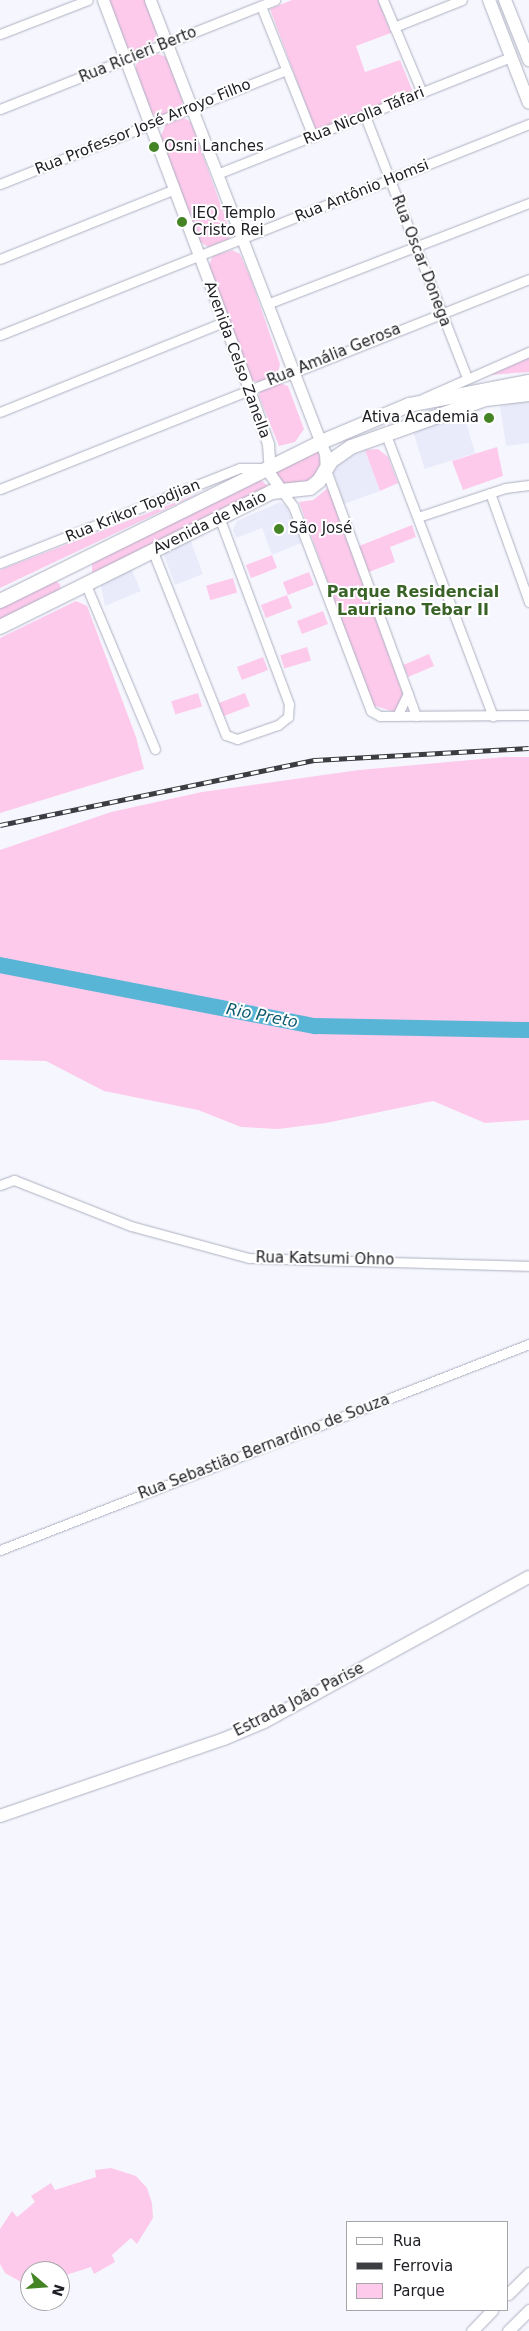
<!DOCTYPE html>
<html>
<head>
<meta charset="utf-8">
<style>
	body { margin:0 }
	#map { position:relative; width:529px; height:2331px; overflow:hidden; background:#f6f7fe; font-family:"DejaVu Sans",sans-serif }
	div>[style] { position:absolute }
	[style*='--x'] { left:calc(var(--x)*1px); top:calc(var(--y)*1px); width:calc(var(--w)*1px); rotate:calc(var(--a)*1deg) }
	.built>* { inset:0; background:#e9ebfa; transform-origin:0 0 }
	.green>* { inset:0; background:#fdcaec; transform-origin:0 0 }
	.river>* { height:16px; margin:-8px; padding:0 8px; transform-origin:8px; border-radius:8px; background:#59b5d5 }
	.roads { filter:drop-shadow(0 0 1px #adafc0) drop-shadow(0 0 1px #adafc0) }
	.minor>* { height:9px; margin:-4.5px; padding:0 4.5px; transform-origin:4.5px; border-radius:4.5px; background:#fff }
	.tertiary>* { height:11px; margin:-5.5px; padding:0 5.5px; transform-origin:5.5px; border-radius:5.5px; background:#fff }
	.secondary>* { height:12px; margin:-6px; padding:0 6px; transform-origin:6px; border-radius:6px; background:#fff }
	.primary>* { height:14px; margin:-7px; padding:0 7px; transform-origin:7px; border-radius:7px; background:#fff }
	.rail>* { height:4.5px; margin-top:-2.25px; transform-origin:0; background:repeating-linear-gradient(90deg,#fff 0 8px,#3c3d43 0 16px); box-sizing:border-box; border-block:1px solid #3c3d43 }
	.dots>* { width:14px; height:14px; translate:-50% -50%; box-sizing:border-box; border:2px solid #fff; border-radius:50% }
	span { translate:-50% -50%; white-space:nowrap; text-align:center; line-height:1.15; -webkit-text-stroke:4px #fff; paint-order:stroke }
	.street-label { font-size:15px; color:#202127 }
	.poi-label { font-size:15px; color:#202127 }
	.left { translate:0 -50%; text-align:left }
	.right { translate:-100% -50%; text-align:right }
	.neighbourhood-label { font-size:16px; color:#396227; font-weight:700 }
	.water-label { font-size:16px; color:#0e5b71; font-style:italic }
	.legend { position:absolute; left:346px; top:2221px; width:162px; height:90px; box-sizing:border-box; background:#fff; border:1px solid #a6a6a9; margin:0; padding:6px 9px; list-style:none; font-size:15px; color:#202127 }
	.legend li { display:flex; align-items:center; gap:10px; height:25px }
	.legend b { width:25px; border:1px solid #a6a6a9 }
	.north { position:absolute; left:20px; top:2261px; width:50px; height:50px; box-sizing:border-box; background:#fff; border:1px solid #a6a6a9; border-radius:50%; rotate:108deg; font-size:14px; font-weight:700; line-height:20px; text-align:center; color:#202127 }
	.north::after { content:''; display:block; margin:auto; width:18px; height:22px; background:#448424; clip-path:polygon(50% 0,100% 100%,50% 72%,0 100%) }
</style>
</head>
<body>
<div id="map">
	<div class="built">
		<i style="clip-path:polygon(529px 400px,529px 443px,506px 446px,500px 406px)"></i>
		<i style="left:463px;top:413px;width:42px;height:53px;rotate:73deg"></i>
		<i style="clip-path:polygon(365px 450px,380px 491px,344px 504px,333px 471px,340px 461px)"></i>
		<i style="clip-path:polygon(280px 502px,287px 507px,301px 543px,272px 555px,262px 528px,236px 538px,233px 530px,237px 521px)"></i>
		<i style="clip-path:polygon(190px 539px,203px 574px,175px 585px,164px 555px,167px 550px)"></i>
		<i style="clip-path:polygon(131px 568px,141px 591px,105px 606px,101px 586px,109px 577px)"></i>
	</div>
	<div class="green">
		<i style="clip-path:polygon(108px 0,146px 0,157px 33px,151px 46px,134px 51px,126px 49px)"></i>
		<i style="clip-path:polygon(292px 0,378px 0,391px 33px,356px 46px,365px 72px,400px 60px,413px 92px,316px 132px,270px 9px)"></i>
		<i style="clip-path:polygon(154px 53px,167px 57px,183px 102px,180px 108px,160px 117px,151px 113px,136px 74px,136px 65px,143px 56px)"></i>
		<i style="clip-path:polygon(184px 118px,191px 122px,231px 234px,229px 239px,208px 247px,199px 241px,160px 138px,166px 124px)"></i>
		<i style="clip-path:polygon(232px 250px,240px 254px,251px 279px,280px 364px,278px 373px,261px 382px,251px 381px,209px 265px,213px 256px)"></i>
		<i style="clip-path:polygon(529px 358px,529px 372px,490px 375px)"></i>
		<i style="clip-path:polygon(279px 383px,288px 386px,304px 429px,295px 442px,279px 446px,259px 396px,261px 389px)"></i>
		<i style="clip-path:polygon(497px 447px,503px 476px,463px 490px,452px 461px)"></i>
		<i style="clip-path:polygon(317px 448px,321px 463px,312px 482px,292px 487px,282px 483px,273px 471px)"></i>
		<i style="clip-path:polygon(378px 449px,388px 457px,398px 483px,380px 491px,365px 450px)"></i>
		<i style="clip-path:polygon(261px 480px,270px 488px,99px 573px,92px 572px,92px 563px)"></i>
		<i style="clip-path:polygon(328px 488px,404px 697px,395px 712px,372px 705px,299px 502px,313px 500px)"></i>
		<i style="clip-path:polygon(200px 493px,0 588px,0 570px)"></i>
		<i style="clip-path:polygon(412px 525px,416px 537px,390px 547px,395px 562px,369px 572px,359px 546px)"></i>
		<i style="left:272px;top:555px;width:14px;height:28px;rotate:69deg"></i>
		<i style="left:309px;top:572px;width:14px;height:28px;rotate:69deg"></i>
		<i style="left:233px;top:578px;width:15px;height:28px;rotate:74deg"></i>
		<i style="clip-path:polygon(55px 581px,60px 584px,61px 591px,0 621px,0 608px)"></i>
		<i style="left:287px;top:595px;width:14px;height:28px;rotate:69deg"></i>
		<i style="clip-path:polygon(76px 601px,87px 606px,136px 737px,144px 769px,0 813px,0 638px)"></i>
		<i style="left:323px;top:611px;width:14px;height:28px;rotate:69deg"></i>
		<i style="left:307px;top:647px;width:14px;height:28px;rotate:73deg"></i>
		<i style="left:429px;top:654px;width:13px;height:28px;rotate:67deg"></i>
		<i style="left:263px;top:657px;width:14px;height:28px;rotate:69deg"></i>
		<i style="left:198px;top:693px;width:14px;height:28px;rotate:73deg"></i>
		<i style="left:245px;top:693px;width:14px;height:28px;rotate:69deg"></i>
		<i style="clip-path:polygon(504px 757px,529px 757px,529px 1120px,485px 1123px,433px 1101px,326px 1123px,278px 1129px,241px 1127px,198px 1110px,104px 1091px,46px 1061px,0 1060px,0 850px,111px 812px,202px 792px,359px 770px)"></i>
		<i style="clip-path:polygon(111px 2168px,136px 2176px,147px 2188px,152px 2203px,153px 2218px,137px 2244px,131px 2238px,112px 2255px,115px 2262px,94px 2274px,91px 2267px,60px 2277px,60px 2271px,30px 2271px,30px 2287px,5px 2273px,0 2264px,0 2229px,12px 2211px,17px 2217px,35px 2202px,31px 2196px,51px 2183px,55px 2190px,96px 2177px,95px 2170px)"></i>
	</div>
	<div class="river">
		<i style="--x:0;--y:965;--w:321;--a:11"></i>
		<i style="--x:315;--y:1026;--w:214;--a:1.1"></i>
	</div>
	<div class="roads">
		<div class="minor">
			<i style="--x:383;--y:0;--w:101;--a:67.2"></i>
			<i style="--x:261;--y:6;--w:141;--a:68.3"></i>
			<i style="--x:394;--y:27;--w:73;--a:-21.7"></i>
			<i style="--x:0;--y:34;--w:94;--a:-21.1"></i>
			<i style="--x:0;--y:109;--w:296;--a:-21.6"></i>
			<i style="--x:365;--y:116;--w:281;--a:68.7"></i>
			<i style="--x:217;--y:174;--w:316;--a:-21.7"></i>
			<i style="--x:0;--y:184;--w:308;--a:-21.7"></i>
			<i style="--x:0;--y:259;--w:188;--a:-21.8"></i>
			<i style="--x:267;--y:304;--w:281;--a:-21.1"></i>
			<i style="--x:0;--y:335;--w:570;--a:-21.75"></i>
			<i style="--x:424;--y:398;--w:115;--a:-23.7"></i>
			<i style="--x:0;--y:412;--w:241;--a:-21.9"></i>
			<i style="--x:386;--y:435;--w:301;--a:69.2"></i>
			<i style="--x:326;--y:470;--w:262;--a:69.9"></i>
			<i style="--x:0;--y:489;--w:569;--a:-21.65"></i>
			<i style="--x:282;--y:491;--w:19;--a:54"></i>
			<i style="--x:293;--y:506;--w:219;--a:69.2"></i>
			<i style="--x:371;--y:711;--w:10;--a:29"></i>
			<i style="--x:380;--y:716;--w:149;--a:-0.4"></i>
			<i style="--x:490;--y:493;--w:116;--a:70.3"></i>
			<i style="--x:418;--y:517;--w:92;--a:-18.4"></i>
			<i style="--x:505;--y:488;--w:24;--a:-7"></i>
			<i style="--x:153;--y:552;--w:197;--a:68.3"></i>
			<i style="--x:226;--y:735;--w:12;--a:20"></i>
			<i style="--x:237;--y:739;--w:43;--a:-18.9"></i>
			<i style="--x:278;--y:725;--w:13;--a:-39"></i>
			<i style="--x:288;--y:717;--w:13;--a:-86"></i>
			<i style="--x:289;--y:704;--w:197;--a:-110.5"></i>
			<i style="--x:0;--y:563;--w:258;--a:-21.6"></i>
			<i style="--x:240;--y:468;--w:25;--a:0"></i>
			<i style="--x:86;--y:585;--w:178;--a:67.2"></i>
			<i style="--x:397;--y:716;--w:25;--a:-64"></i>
			<i style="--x:0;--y:1185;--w:15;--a:-20"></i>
			<i style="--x:14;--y:1180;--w:126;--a:21.5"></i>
			<i style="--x:131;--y:1226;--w:122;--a:15.2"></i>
			<i style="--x:249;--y:1258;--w:280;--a:1.6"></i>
			<i style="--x:0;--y:1550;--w:568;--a:-21.28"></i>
		</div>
		<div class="tertiary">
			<i style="--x:103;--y:0;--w:415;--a:69.4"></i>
			<i style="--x:249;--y:389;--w:58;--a:70.9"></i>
			<i style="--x:268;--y:444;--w:30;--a:86"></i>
			<i style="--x:270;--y:474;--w:21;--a:55"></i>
			<i style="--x:150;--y:0;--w:486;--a:68.9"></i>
			<i style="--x:325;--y:453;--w:17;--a:87"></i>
			<i style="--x:508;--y:2294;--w:30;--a:-45"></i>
			<i style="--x:472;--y:2331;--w:29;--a:-46"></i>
			<i style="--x:508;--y:2331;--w:30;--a:-45"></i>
		</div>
		<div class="secondary">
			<i style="--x:489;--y:0;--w:110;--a:68.8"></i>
			<i style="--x:505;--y:0;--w:65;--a:68.2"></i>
			<i style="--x:0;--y:1816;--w:237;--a:-19"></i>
			<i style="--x:224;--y:1739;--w:43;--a:-23"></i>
			<i style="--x:264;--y:1722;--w:302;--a:-28.7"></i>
		</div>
		<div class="primary">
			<i style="--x:0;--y:601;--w:356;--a:-26.3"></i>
			<i style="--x:319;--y:443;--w:98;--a:-22.9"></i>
			<i style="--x:409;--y:405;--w:122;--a:-10.9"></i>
			<i style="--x:0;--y:627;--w:304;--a:-26.4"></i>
			<i style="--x:272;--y:492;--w:38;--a:-6"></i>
			<i style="--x:310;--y:488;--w:11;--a:-38"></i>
			<i style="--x:319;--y:481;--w:23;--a:-59"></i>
			<i style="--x:331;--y:461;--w:24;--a:-35"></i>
			<i style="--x:351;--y:447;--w:143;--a:-19.6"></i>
			<i style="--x:486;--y:399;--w:43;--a:-6.6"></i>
		</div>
	</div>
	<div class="rail">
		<i style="--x:0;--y:825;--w:322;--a:-11.7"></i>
		<i style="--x:315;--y:760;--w:214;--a:-3.2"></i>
	</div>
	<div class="dots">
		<i style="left:154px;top:147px;background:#448424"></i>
		<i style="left:182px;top:222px;background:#448424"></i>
		<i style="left:489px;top:418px;background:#448424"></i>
		<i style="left:279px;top:529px;background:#448424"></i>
	</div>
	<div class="street-label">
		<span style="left:138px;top:55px;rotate:-22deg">Rua Ricieri Berto</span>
		<span style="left:364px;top:116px;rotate:-22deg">Rua Nicolla Táfari</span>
		<span style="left:143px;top:127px;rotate:-22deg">Rua Professor José Arroyo Filho</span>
		<span style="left:362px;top:191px;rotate:-22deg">Rua Antônio Homsi</span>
		<span style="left:421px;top:261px;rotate:69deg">Rua Oscar Donega</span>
		<span style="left:334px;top:355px;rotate:-22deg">Rua Amália Gerosa</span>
		<span style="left:237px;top:360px;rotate:70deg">Avenida Celso Zanella</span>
		<span style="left:133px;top:511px;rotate:-22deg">Rua Krikor Topdjian</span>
		<span style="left:210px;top:523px;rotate:-26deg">Avenida de Maio</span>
		<span style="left:325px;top:1259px;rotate:1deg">Rua Katsumi Ohno</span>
		<span style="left:264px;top:1447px;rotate:-21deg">Rua Sebastião Bernardino de Souza</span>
		<span style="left:299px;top:1700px;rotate:-27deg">Estrada João Parise</span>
	</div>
	<div class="poi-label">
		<span class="left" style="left:164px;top:147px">Osni Lanches</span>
		<span class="left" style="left:192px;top:222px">IEQ Templo<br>Cristo Rei</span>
		<span class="right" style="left:479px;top:418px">Ativa Academia</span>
		<span class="left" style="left:289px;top:529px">São José</span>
	</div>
	<div class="neighbourhood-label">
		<span style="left:413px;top:601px">Parque Residencial<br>Lauriano Tebar II</span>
	</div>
	<div class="water-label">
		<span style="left:262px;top:1016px;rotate:11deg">Rio Preto</span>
	</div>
	<ul class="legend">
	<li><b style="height:6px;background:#fff"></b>Rua</li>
	<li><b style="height:6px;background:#3c3d43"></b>Ferrovia</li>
	<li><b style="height:14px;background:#fdcaec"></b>Parque</li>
	</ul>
	<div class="north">N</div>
</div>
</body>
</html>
